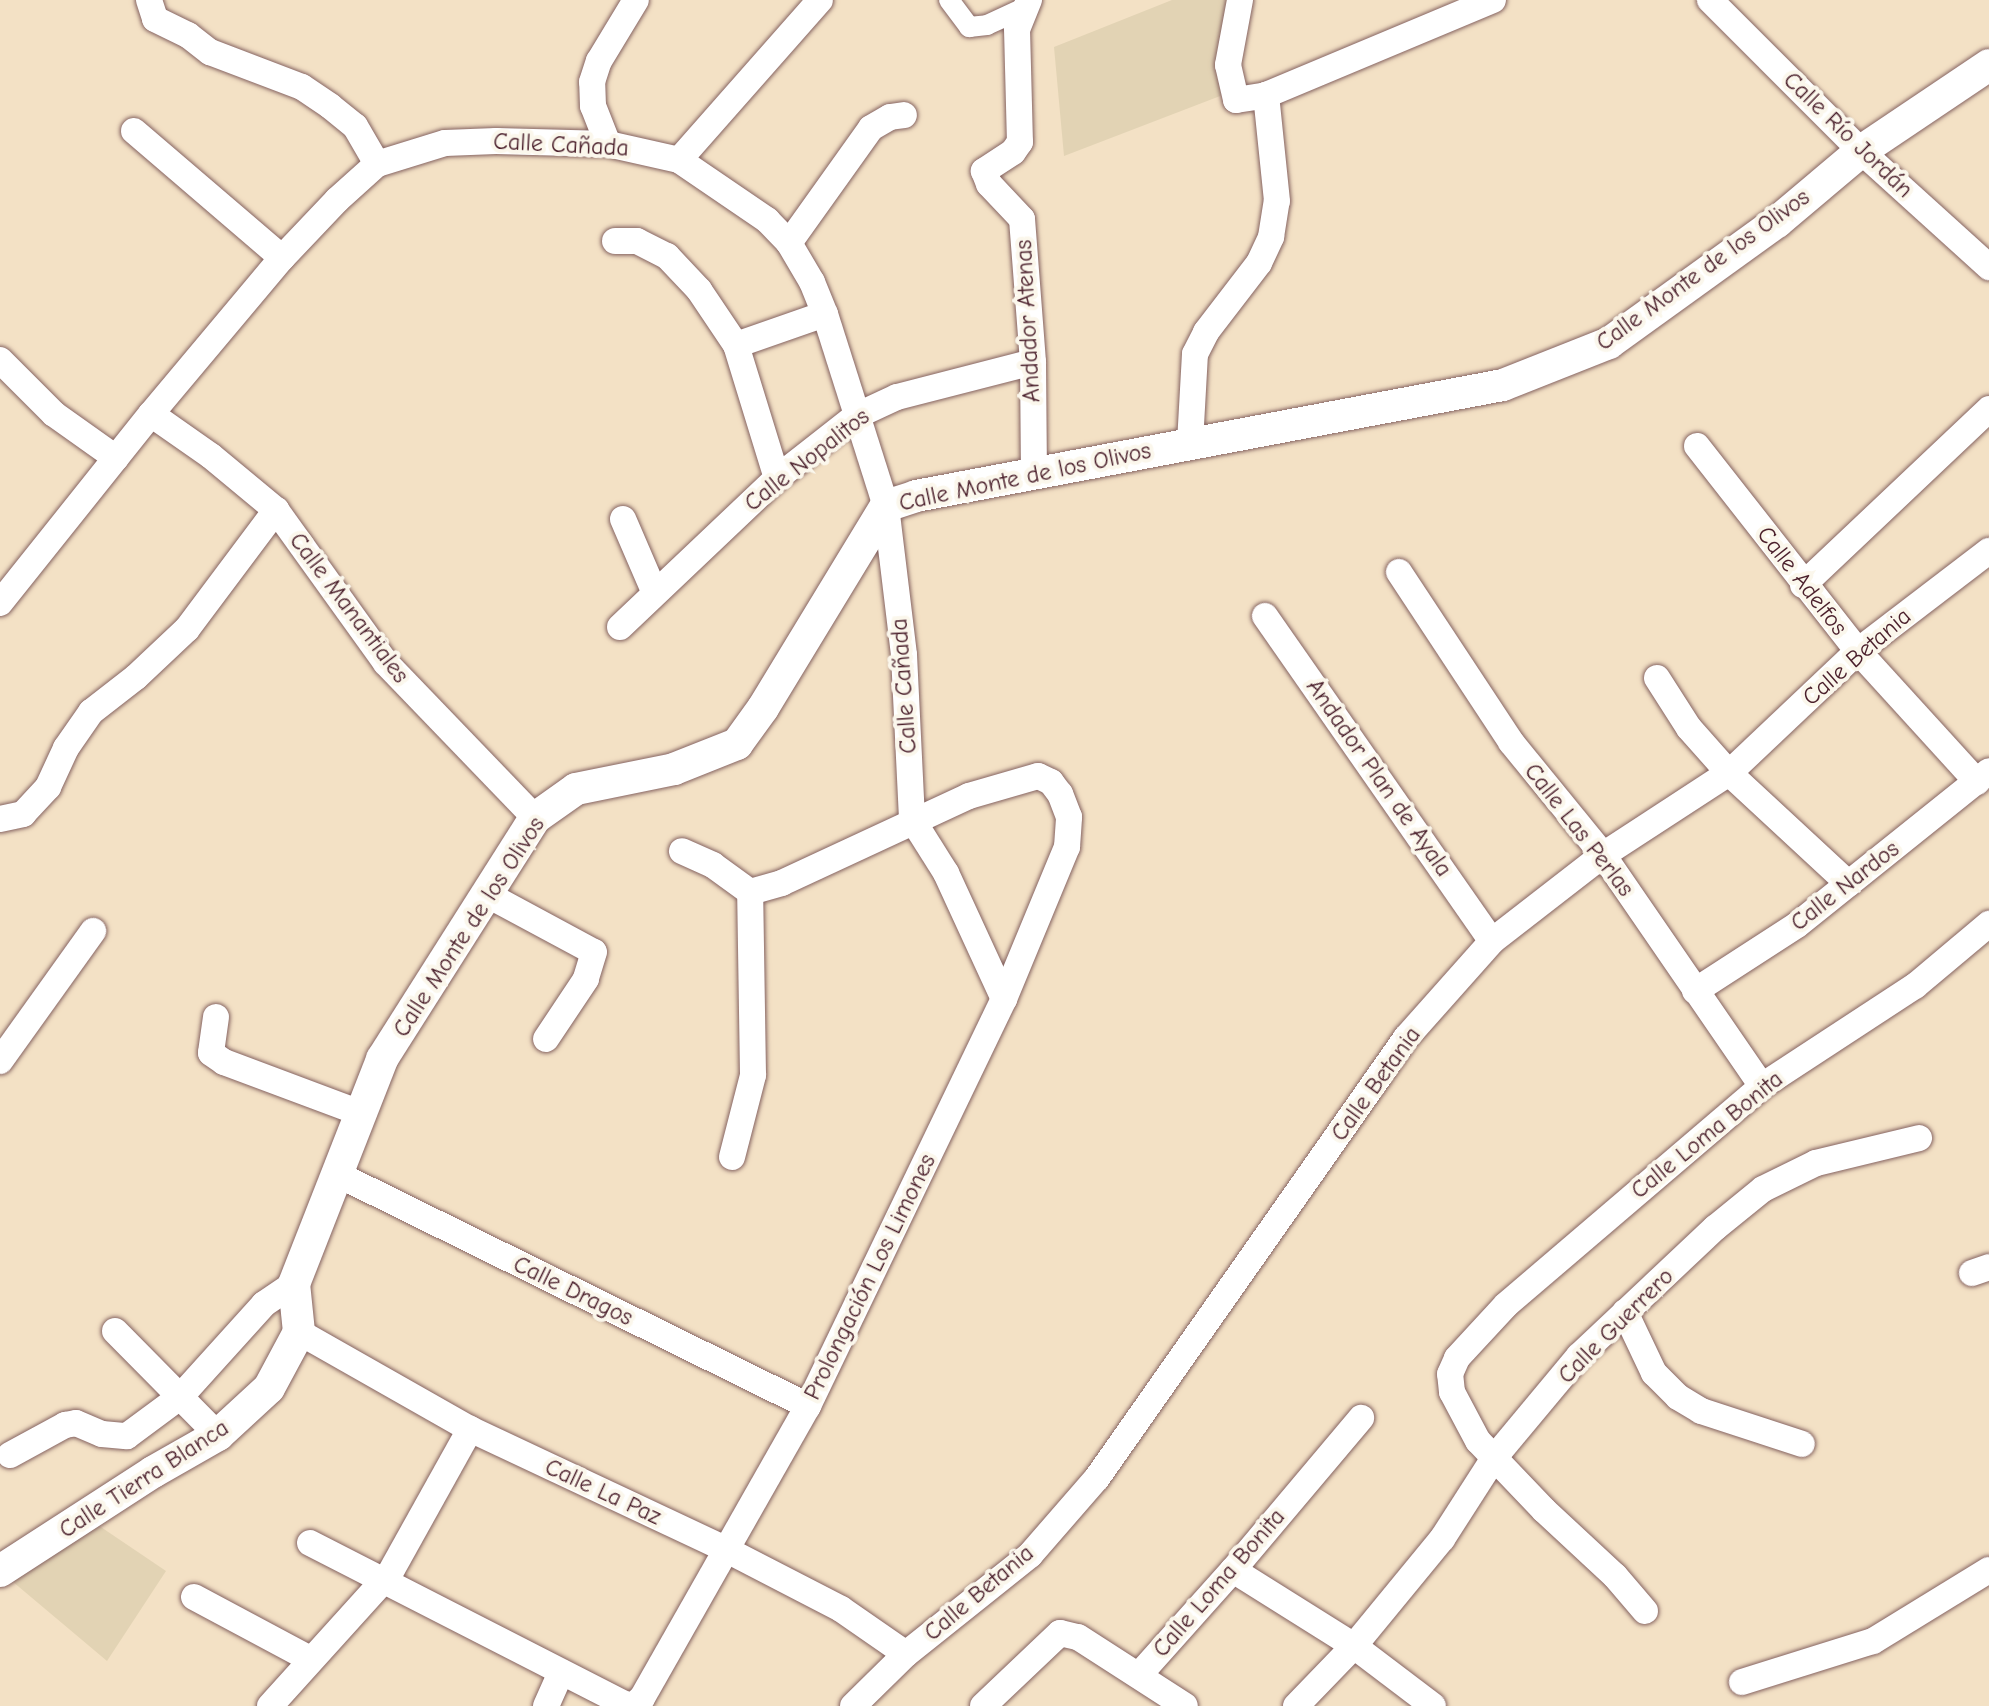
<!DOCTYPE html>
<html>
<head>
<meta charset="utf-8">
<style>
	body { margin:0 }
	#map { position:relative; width:1989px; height:1706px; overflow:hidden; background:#f3e1c5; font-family:"Comic Neue",sans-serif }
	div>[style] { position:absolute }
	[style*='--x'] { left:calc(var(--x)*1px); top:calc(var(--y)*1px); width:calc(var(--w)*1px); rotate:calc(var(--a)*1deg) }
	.built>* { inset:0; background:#e2d3b4 }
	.roads { filter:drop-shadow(0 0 2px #856361) drop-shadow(0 0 2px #856361) }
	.pedestrian>* { height:20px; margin:-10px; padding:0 10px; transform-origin:10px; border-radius:10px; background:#fff }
	.minor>* { height:26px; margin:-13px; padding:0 13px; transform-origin:13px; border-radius:13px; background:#fff }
	.tertiary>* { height:32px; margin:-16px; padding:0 16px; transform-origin:16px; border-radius:16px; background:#fff }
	span { translate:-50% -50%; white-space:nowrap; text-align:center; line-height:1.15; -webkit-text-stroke:8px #fbf7ec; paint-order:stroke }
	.street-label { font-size:24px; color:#4a1f2b }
</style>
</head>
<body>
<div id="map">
	<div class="built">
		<i style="clip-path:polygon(1172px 0,1231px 0,1228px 93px,1064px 156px,1054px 47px)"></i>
		<i style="clip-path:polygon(89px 1519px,166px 1571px,107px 1661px,6px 1576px)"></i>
	</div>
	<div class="roads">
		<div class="pedestrian">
			<i style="--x:949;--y:0;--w:34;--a:53"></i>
			<i style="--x:969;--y:27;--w:18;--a:-6"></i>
			<i style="--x:987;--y:25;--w:41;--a:-24.7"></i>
		</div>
		<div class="minor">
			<i style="--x:149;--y:0;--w:20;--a:72"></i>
			<i style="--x:155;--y:19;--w:37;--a:26"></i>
			<i style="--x:188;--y:35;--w:28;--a:38"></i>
			<i style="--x:210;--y:52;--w:98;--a:20.8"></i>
			<i style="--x:302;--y:87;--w:34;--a:34"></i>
			<i style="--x:330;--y:106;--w:32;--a:39"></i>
			<i style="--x:355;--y:126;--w:44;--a:59.9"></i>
			<i style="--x:1029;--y:0;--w:31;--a:112"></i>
			<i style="--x:1017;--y:29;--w:113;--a:88.5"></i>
			<i style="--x:1020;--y:142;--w:12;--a:125"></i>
			<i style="--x:1013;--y:152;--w:35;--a:147"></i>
			<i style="--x:984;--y:171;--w:14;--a:69"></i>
			<i style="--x:989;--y:184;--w:48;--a:46.7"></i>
			<i style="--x:1022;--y:219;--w:143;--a:85.6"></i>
			<i style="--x:1033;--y:362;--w:111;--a:89.5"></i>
			<i style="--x:1240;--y:0;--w:66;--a:100.5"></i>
			<i style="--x:1228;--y:65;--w:36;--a:77"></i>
			<i style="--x:1236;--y:100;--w:30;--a:-9"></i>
			<i style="--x:1266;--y:95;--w:246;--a:-22.7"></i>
			<i style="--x:1710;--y:0;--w:214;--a:45"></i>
			<i style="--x:1861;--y:151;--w:173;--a:42.2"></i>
			<i style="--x:134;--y:131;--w:195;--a:40.6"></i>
			<i style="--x:608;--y:144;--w:41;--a:-111.5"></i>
			<i style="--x:593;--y:106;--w:24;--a:-92"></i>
			<i style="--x:592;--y:82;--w:22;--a:-72"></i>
			<i style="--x:599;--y:61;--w:71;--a:-58.8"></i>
			<i style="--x:679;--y:160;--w:213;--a:-48.6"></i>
			<i style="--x:615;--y:241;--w:22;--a:0"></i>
			<i style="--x:637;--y:241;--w:34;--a:27"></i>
			<i style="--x:667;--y:256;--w:47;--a:46.7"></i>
			<i style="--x:699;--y:290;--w:66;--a:56.1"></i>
			<i style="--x:736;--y:345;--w:139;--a:72.9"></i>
			<i style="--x:789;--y:243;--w:141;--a:-54.5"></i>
			<i style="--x:871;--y:128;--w:22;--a:-30"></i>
			<i style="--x:890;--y:117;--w:14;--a:-8"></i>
			<i style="--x:736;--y:345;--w:94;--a:-19.2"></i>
			<i style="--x:0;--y:360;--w:76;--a:45"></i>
			<i style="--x:54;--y:414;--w:76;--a:35.4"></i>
			<i style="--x:151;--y:414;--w:73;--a:35"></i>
			<i style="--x:211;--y:456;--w:85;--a:39.7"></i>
			<i style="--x:276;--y:510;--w:188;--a:54.3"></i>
			<i style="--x:386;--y:663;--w:215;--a:46.1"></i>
			<i style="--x:1190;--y:443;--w:89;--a:-86.8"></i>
			<i style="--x:1195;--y:354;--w:25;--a:-63"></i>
			<i style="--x:1206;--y:332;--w:87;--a:-52.5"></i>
			<i style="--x:1259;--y:263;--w:29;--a:-65"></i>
			<i style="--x:1271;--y:237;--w:36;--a:-81"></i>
			<i style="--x:1277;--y:201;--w:107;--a:-95.9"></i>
			<i style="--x:1697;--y:446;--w:261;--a:51.9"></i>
			<i style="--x:1858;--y:651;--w:177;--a:47.7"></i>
			<i style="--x:623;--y:519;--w:78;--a:66.7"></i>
			<i style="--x:1399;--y:572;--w:204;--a:56.6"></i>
			<i style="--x:1511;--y:742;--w:146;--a:50.8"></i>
			<i style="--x:1603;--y:855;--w:280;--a:55.5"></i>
			<i style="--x:1803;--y:585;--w:256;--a:-43.4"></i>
			<i style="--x:0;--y:603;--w:242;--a:-51.4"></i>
			<i style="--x:151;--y:414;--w:204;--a:-50"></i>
			<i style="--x:282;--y:258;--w:80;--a:-46.5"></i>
			<i style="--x:337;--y:200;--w:54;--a:-42"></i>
			<i style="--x:377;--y:164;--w:71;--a:-17.2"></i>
			<i style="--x:445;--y:143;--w:51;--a:-2.2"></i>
			<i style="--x:496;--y:141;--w:112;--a:1.5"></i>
			<i style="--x:608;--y:144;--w:73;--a:12.7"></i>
			<i style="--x:679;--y:160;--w:107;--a:34.3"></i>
			<i style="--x:767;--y:220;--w:32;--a:46"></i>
			<i style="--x:789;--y:243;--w:45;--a:59.5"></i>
			<i style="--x:812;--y:282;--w:35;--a:68"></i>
			<i style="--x:825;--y:314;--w:201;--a:72.4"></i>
			<i style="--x:886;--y:506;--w:150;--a:83.1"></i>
			<i style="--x:904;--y:655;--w:164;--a:87.2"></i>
			<i style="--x:912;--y:819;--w:64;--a:57.8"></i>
			<i style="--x:946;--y:873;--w:139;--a:65.3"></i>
			<i style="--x:1265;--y:616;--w:396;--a:55.1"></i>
			<i style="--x:620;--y:627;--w:216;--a:-43.5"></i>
			<i style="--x:777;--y:478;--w:100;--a:-38.1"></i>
			<i style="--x:856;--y:416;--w:45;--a:-24.9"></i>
			<i style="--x:897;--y:397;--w:140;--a:-14.4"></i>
			<i style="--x:1657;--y:678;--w:59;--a:57.4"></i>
			<i style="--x:1689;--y:728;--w:60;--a:48.4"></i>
			<i style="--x:1729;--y:773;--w:163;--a:42.8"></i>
			<i style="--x:0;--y:819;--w:24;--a:-12"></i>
			<i style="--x:23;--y:814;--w:37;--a:-47"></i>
			<i style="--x:48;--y:787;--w:43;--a:-65.2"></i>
			<i style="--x:66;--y:748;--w:44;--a:-55.2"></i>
			<i style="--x:91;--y:712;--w:57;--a:-37.9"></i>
			<i style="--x:136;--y:677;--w:70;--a:-43.3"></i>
			<i style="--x:187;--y:629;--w:149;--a:-53.2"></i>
			<i style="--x:488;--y:895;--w:120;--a:28.3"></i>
			<i style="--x:594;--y:952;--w:28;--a:107"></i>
			<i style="--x:586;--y:979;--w:72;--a:123.7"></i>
			<i style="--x:1695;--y:991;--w:121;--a:-32.9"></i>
			<i style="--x:1797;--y:925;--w:246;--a:-38.7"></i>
			<i style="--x:216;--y:1017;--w:36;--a:98"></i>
			<i style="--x:211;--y:1053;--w:16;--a:35"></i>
			<i style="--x:224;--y:1062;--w:148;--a:20.5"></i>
			<i style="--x:0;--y:1061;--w:160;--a:-54.4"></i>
			<i style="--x:732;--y:1157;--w:85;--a:-75.6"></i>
			<i style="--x:753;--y:1075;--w:183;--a:-90.9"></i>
			<i style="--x:339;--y:1175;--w:523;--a:26.22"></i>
			<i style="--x:1972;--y:1273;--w:18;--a:-19"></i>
			<i style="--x:1625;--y:1312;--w:68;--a:64.6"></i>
			<i style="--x:1654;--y:1373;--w:34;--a:45"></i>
			<i style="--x:1678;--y:1397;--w:27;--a:31"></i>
			<i style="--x:1701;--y:1411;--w:106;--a:18.1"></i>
			<i style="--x:115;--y:1331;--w:146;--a:45.3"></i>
			<i style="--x:299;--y:1332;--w:197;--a:29.6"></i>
			<i style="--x:470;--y:1429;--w:282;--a:25.2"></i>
			<i style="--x:725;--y:1549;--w:131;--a:27.3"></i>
			<i style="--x:841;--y:1609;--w:79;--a:34.7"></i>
			<i style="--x:10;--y:1455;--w:63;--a:-28.6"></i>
			<i style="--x:65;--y:1425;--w:11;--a:-10"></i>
			<i style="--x:76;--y:1423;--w:28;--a:23"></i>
			<i style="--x:102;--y:1434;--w:25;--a:5"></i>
			<i style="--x:127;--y:1436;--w:67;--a:-36.5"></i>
			<i style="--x:181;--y:1396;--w:124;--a:-47.9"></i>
			<i style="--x:264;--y:1304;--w:36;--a:-34"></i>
			<i style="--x:310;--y:1543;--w:354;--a:27.1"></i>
			<i style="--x:625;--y:1704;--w:8;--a:14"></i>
			<i style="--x:633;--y:1706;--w:12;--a:-42"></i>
			<i style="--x:642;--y:1698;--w:336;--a:-60.4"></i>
			<i style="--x:808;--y:1406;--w:452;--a:-64.3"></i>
			<i style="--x:1004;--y:999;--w:165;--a:-67.5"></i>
			<i style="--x:1067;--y:847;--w:30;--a:-86"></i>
			<i style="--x:1069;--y:817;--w:25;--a:-111"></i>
			<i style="--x:1060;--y:794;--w:15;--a:-127"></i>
			<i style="--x:1051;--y:782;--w:14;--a:-155"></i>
			<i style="--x:1038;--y:776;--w:72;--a:163.8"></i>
			<i style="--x:969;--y:796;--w:206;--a:155.1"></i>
			<i style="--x:782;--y:883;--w:33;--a:164"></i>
			<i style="--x:750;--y:892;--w:46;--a:-143.9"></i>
			<i style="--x:713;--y:865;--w:34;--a:-156"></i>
			<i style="--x:1233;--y:1570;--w:143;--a:32.1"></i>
			<i style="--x:1354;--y:1646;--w:99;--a:37.2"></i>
			<i style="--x:194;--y:1597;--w:132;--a:28.1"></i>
			<i style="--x:1645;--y:1611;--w:46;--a:-130.6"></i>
			<i style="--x:1615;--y:1576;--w:97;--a:-137.1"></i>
			<i style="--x:1544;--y:1510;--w:95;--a:-133.7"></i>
			<i style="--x:1478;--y:1441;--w:55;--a:-118"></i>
			<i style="--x:1452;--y:1392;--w:18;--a:-96"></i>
			<i style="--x:1450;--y:1374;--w:17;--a:-66"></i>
			<i style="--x:1457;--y:1358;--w:72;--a:-47.2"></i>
			<i style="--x:1506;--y:1305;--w:337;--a:-40.5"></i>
			<i style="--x:1762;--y:1086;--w:183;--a:-33.2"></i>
			<i style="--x:1915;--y:986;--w:97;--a:-40"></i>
			<i style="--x:1139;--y:1675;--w:141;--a:-48.2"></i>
			<i style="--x:1233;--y:1570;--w:199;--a:-49.9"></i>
			<i style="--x:1742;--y:1682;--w:137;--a:-17.4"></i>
			<i style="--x:1873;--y:1641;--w:136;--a:-31.5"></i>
			<i style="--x:270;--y:1706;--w:179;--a:-47.9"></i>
			<i style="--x:390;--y:1573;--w:165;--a:-60.9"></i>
			<i style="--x:546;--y:1706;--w:37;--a:-66"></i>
			<i style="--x:853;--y:1706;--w:74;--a:-44.5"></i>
			<i style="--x:906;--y:1654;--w:159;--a:-38.6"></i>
			<i style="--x:1030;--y:1555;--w:102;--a:-49"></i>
			<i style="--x:1097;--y:1478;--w:538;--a:-54.92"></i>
			<i style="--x:1406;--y:1038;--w:130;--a:-48.4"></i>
			<i style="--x:1492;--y:941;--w:140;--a:-37.8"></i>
			<i style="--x:1603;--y:855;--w:150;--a:-33.1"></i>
			<i style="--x:1729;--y:773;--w:178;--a:-43.4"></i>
			<i style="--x:1858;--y:651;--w:165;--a:-37.4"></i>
			<i style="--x:983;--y:1706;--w:106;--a:-43.5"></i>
			<i style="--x:1060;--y:1633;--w:18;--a:13"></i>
			<i style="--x:1078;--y:1637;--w:127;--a:32.8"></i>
			<i style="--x:1296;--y:1706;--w:83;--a:-46"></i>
			<i style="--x:1354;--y:1646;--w:139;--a:-50.6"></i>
			<i style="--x:1442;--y:1539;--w:96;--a:-57.3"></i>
			<i style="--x:1494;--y:1458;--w:133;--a:-50.2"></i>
			<i style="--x:1579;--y:1356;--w:187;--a:-43.3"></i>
			<i style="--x:1715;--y:1228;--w:62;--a:-39.1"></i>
			<i style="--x:1763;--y:1189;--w:59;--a:-26.1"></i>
			<i style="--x:1816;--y:1163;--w:106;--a:-13.6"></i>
		</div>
		<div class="tertiary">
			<i style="--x:0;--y:1571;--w:182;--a:-32.9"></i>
			<i style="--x:153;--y:1472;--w:75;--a:-29.6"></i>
			<i style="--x:218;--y:1435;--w:69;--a:-42.7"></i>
			<i style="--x:269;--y:1388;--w:64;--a:-61.8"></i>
			<i style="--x:299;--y:1332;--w:48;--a:-95.9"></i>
			<i style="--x:294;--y:1284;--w:242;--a:-68.6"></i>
			<i style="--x:382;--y:1059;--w:285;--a:-57.6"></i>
			<i style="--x:535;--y:818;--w:50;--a:-35.3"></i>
			<i style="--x:576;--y:789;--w:100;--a:-11.5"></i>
			<i style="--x:674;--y:769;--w:68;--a:-21.6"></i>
			<i style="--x:737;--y:744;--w:44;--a:-54.2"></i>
			<i style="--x:763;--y:708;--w:237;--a:-58.7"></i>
			<i style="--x:886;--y:506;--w:32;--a:-18"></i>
			<i style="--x:916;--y:496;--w:597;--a:-10.71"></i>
			<i style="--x:1503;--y:385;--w:114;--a:-21.6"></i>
			<i style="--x:1609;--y:343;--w:207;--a:-35.8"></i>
			<i style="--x:1777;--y:222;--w:110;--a:-40.2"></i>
			<i style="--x:1861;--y:151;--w:154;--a:-33.9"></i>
		</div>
	</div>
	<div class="street-label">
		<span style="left:1848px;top:135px;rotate:44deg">Calle Río Jordán</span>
		<span style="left:561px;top:145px;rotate:3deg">Calle Cañada</span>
		<span style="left:1703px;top:270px;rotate:-36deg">Calle Monte de los Olivos</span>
		<span style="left:1028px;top:321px;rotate:-93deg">Andador Atenas</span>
		<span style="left:807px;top:460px;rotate:-38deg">Calle Nopalitos</span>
		<span style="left:1025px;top:477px;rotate:-12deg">Calle Monte de los Olivos</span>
		<span style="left:1802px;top:581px;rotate:52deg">Calle Adelfos</span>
		<span style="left:349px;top:608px;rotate:53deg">Calle Manantiales</span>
		<span style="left:1857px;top:657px;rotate:-41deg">Calle Betania</span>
		<span style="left:904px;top:686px;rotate:-94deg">Calle Cañada</span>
		<span style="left:1379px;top:778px;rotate:55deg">Andador Plan de Ayala</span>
		<span style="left:1579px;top:830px;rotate:52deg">Calle Las Perlas</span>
		<span style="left:1845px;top:886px;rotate:-38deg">Calle Nardos</span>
		<span style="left:469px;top:927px;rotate:-57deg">Calle Monte de los Olivos</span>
		<span style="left:1376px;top:1084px;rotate:-54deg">Calle Betania</span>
		<span style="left:1707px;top:1135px;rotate:-39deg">Calle Loma Bonita</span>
		<span style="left:870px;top:1277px;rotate:-64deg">Prolongación Los Limones</span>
		<span style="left:573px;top:1291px;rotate:26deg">Calle Dragos</span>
		<span style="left:1616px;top:1326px;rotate:-45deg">Calle Guerrero</span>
		<span style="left:144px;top:1479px;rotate:-33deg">Calle Tierra Blanca</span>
		<span style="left:603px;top:1492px;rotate:25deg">Calle La Paz</span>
		<span style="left:1219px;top:1583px;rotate:-49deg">Calle Loma Bonita</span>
		<span style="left:979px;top:1593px;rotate:-40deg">Calle Betania</span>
	</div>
</div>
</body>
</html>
